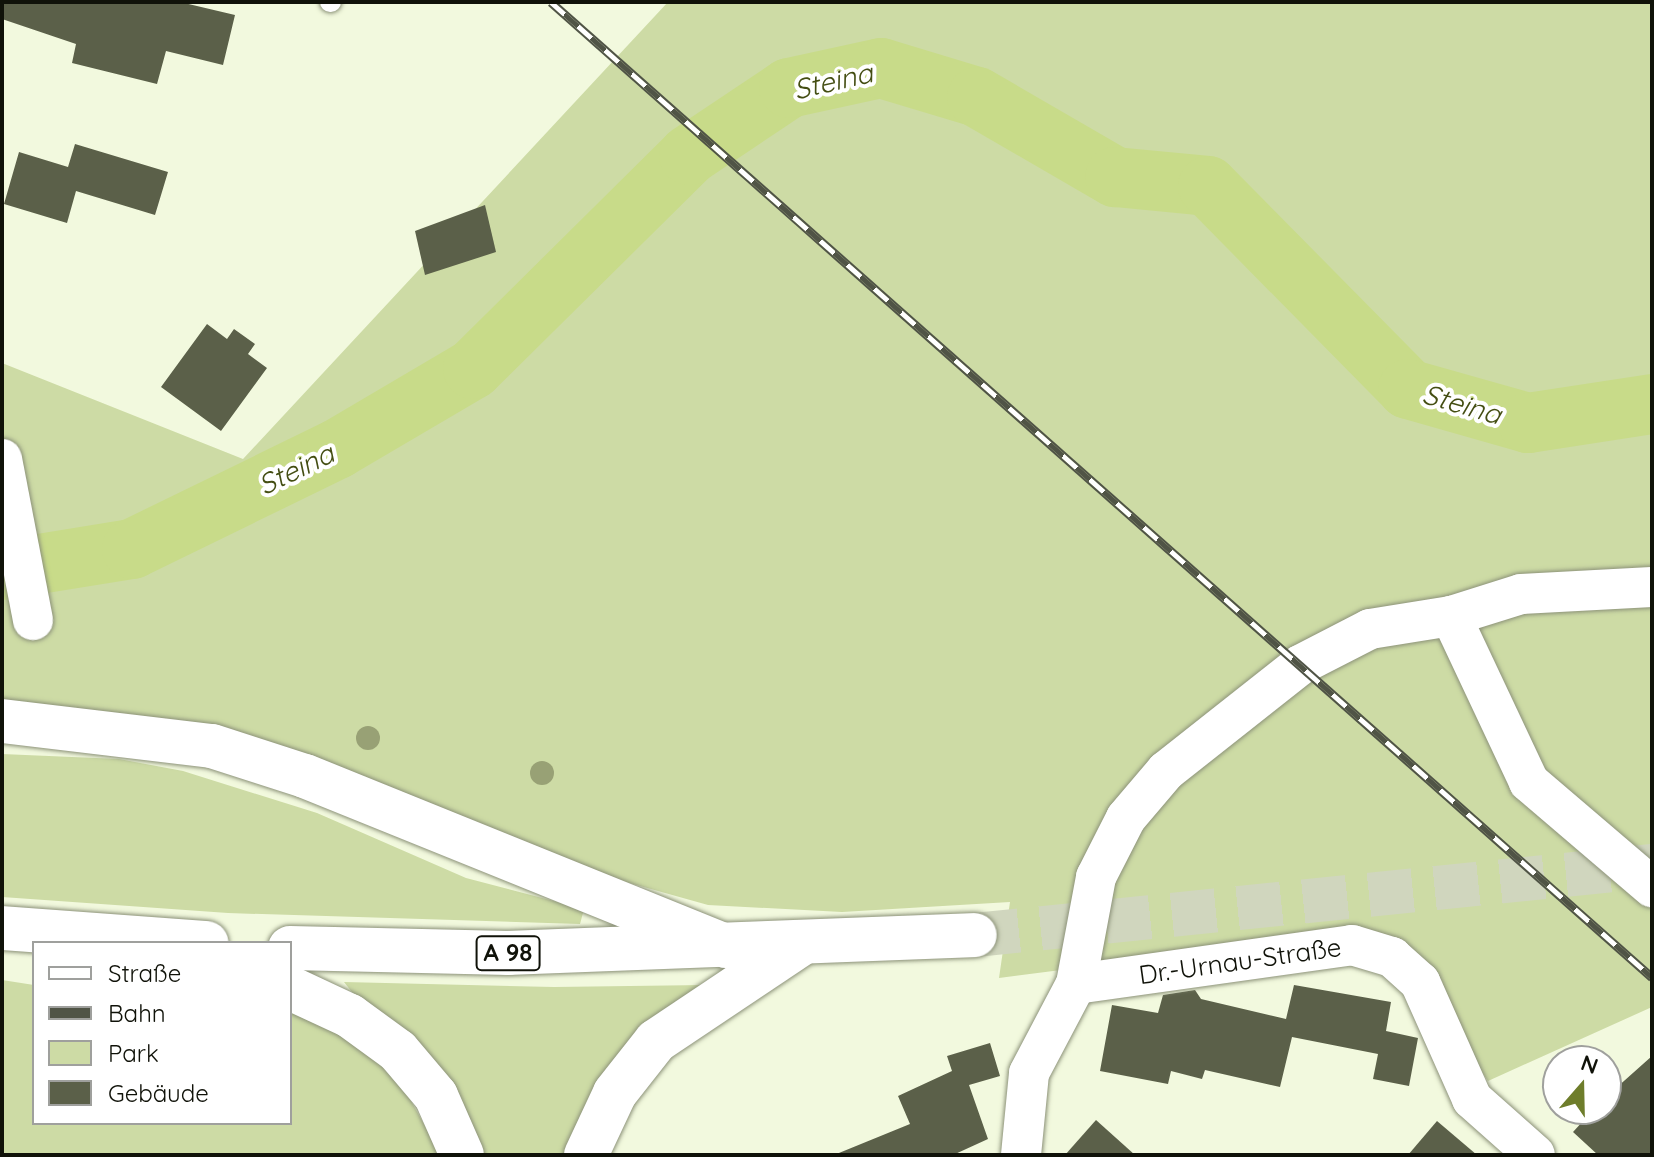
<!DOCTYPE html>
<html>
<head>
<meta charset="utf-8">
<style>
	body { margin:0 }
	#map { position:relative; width:1654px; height:1157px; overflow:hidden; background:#f2f9de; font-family:Quicksand,sans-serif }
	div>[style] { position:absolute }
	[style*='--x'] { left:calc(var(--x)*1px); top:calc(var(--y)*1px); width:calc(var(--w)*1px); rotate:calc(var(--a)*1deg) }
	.green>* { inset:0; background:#cddba5 }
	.river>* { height:60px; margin:-30px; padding:0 30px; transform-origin:30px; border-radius:30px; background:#c8db89 }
	.building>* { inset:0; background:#5b6049 }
	.trunk-tunnel>* { height:44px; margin-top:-22px; transform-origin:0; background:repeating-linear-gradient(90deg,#d0d6be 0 44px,transparent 0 66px) }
	.roads { filter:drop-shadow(0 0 2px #8c9279) drop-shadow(0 0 2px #8c9279) }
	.service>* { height:20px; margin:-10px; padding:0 10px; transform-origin:10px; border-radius:10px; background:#fff }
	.minor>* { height:40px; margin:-20px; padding:0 20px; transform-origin:20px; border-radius:20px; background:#fff }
	.trunk>* { height:44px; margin:-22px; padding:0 22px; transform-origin:22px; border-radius:22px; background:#fff }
	.rail>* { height:9px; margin-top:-4.5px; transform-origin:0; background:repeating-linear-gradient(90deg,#fff 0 18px,#505446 0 36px); box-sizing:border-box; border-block:2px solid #505446 }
	.trees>* { width:24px; height:24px; margin:-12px; border-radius:50%; background:#98a175 }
	span { translate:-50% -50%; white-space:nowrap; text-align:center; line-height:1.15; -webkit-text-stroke:8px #fff; paint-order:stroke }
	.shield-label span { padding:2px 6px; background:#fff; border:2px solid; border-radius:6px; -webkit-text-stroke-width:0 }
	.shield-label { font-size:24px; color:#101209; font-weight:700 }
	.street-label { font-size:26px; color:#101209 }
	.water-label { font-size:28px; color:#444e13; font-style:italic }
	.frame { position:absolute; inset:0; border:4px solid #101209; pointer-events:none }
	.legend { position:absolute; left:32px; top:941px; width:260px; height:184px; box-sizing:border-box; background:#fff; border:2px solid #9fa09d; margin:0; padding:10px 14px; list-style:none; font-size:24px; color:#101209 }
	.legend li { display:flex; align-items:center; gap:16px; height:40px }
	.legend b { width:40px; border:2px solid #9fa09d }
	.north { position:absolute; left:1542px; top:1045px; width:80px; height:80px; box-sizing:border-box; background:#fff; border:2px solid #9fa09d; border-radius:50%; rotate:20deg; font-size:22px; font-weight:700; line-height:32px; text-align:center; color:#101209 }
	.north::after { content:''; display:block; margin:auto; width:28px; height:36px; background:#6e7d2b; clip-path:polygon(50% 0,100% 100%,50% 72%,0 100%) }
</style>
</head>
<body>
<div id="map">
	<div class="green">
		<i style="clip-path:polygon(668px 2px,1652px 2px,1652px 1007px,1488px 1081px,1455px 1032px,1442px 981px,1423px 962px,1359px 932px,999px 978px,1010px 902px,842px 912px,708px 905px,2px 707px,2px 363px,243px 459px)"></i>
		<i style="clip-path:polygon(2px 754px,119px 759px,183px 771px,317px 813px,466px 878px,584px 909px,580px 924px,228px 913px,2px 897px)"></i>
		<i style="clip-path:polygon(2px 980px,34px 985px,34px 1123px,290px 1123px,290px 1012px,339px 1033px,374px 1059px,406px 1092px,441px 1155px,2px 1155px)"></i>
		<i style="clip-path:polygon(344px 982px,554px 987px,705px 985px,635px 1041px,593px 1089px,565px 1155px,481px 1155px)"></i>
	</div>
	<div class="river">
		<i style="--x:2;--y:570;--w:132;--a:-9.2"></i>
		<i style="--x:132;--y:549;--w:228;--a:-26"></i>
		<i style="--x:337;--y:449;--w:158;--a:-30.5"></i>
		<i style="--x:473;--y:369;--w:304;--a:-44.7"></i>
		<i style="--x:689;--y:155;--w:120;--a:-33.8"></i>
		<i style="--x:789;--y:88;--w:94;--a:-12.3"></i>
		<i style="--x:881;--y:68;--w:100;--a:16.8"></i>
		<i style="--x:977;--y:97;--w:160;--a:30.1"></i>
		<i style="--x:1115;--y:177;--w:93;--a:5.5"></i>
		<i style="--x:1208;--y:186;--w:285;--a:45.4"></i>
		<i style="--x:1408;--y:389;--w:125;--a:15.8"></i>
		<i style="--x:1528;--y:423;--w:125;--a:-8.7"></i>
	</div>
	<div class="building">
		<i style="clip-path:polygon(2px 2px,180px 2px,235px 15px,223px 65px,166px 51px,157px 84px,72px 63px,76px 44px,2px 19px)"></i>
		<i style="clip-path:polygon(75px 144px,168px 172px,155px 215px,76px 191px,67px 223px,4px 204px,19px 152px,68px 167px)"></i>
		<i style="clip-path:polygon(485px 205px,496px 252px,425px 275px,415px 231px)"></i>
		<i style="clip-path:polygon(207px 324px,227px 339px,234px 329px,255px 344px,248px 354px,267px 368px,221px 431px,161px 387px)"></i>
		<i style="clip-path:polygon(1294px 985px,1391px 1002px,1386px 1031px,1418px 1038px,1409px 1086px,1373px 1079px,1378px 1054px,1292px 1037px,1280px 1087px,1205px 1070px,1202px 1079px,1171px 1071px,1168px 1084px,1100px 1071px,1112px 1005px,1158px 1013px,1163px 995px,1195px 990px,1201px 999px,1286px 1019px)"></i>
		<i style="clip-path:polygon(990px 1043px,1000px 1076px,969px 1085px,988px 1139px,953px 1155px,834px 1155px,910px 1124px,898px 1096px,952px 1071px,947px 1056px)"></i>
		<i style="clip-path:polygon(1652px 1056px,1652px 1155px,1598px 1155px,1573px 1132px,1594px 1109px,1606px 1109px,1606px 1097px)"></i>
		<i style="clip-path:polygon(1096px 1120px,1135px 1155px,1065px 1155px)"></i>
		<i style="clip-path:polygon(1437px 1121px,1477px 1155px,1408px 1155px)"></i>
	</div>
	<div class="trunk-tunnel">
		<i style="--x:975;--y:935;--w:681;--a:-5.82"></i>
	</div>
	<div class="roads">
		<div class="service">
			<i style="--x:330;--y:2;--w:1;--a:0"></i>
		</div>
		<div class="minor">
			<i style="--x:2;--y:459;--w:164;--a:79.1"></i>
			<i style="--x:1451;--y:616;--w:183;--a:64.8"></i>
			<i style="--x:1529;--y:782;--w:162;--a:40.5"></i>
			<i style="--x:1076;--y:984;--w:279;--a:-8"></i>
			<i style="--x:1352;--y:945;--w:42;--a:16.7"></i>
			<i style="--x:1392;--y:957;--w:38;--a:42"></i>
			<i style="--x:1420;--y:982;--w:128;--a:66"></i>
			<i style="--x:1472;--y:1099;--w:84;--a:41.6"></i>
			<i style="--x:1021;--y:1155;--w:82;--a:-84.4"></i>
			<i style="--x:1029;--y:1073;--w:101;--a:-62.2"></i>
			<i style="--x:1076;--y:984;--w:109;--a:-79.4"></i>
			<i style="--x:1096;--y:877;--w:66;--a:-63"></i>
			<i style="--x:1126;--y:818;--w:62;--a:-49.6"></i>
			<i style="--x:1166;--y:771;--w:171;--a:-38.3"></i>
			<i style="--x:1300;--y:665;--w:79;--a:-27.2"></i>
			<i style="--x:1370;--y:629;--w:82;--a:-9.1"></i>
			<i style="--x:1451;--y:616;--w:73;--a:-17.4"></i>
			<i style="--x:1521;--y:594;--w:131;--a:-3.1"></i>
		</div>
		<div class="trunk">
			<i style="--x:2;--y:721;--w:211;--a:6.8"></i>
			<i style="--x:212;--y:746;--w:98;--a:17.9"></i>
			<i style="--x:305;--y:776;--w:454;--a:22"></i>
			<i style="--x:2;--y:928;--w:205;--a:4.2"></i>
			<i style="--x:290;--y:948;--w:219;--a:1.3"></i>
			<i style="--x:509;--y:953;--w:466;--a:-2.2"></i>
			<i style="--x:290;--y:988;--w:66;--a:25"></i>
			<i style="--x:350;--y:1016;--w:59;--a:36.1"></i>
			<i style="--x:398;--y:1051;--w:59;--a:49.8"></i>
			<i style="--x:436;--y:1096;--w:64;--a:66.2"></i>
			<i style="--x:586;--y:1155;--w:68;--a:-64.9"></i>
			<i style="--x:615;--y:1093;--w:66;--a:-51.7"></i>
			<i style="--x:656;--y:1041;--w:174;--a:-33.8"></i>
		</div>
	</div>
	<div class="rail">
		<i style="--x:551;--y:2;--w:1471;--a:41.53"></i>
	</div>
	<div class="trees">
		<i style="left:368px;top:738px"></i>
		<i style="left:542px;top:773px"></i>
	</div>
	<div class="shield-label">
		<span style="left:508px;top:953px">A 98</span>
	</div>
	<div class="street-label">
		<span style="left:1240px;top:961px;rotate:-8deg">Dr.-Urnau-Straße</span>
	</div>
	<div class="water-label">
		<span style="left:833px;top:81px;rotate:-13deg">Steina</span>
		<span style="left:1462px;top:404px;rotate:16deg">Steina</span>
		<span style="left:296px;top:469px;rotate:-26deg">Steina</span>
	</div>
	<div class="frame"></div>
	<ul class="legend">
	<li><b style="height:10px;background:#fff"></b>Straße</li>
	<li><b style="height:10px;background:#505446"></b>Bahn</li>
	<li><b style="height:22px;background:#cddba5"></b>Park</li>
	<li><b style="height:22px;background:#5b6049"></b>Gebäude</li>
	</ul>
	<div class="north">N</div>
</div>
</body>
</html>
